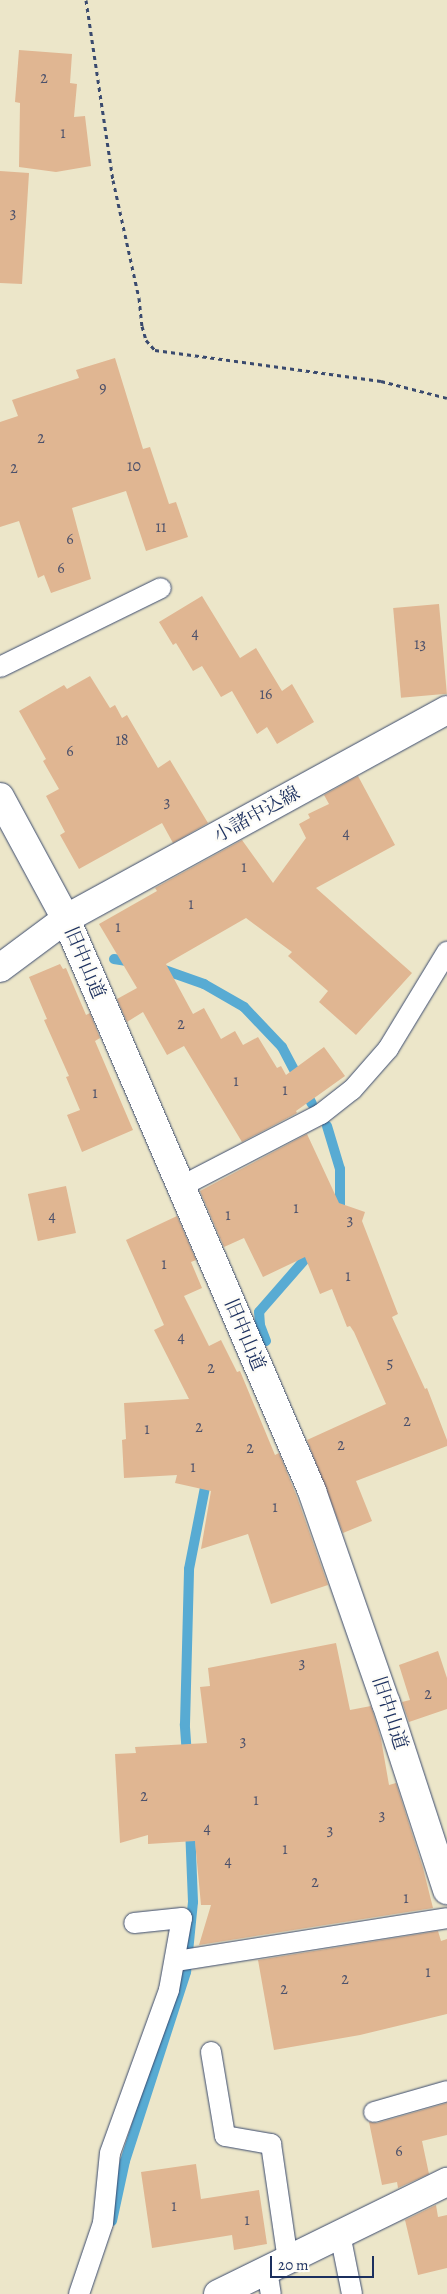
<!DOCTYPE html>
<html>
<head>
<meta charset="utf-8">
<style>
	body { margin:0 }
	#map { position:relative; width:447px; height:2294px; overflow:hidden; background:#ece6c9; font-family:Alegreya,"Noto Serif JP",serif }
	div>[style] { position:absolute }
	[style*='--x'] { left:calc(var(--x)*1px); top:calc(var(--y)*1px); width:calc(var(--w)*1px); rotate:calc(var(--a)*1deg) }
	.stream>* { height:10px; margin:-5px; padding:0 5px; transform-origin:5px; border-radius:5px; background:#58abd3 }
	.building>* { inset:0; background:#e0b692; transform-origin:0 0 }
	.path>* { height:3px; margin-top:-1.5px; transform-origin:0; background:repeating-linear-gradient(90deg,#3a4a6e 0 4px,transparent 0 8px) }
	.roads { filter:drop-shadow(0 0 1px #3a4a6e) drop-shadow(0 0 1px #3a4a6e) }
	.service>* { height:20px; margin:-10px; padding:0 10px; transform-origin:10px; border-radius:10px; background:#fff }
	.minor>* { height:28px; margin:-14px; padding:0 14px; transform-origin:14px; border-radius:14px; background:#fff }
	.tertiary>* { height:28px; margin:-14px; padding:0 14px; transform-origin:14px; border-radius:14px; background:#fff }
	.secondary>* { height:28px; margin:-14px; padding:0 14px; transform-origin:14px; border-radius:14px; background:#fff }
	span { translate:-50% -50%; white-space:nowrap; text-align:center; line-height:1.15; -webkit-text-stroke:4px #fdfcf7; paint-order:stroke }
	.number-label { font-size:16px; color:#4c516b }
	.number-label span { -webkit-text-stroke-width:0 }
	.street-label { font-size:19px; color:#1b2f5e }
	.scale { position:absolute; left:270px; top:2256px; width:104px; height:22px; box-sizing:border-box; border:2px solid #1b2f5e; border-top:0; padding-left:6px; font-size:15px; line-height:18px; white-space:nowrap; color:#1b2f5e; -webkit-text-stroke:4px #fdfcf7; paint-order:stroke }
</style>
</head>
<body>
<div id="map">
	<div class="stream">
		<i style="--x:114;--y:959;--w:18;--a:9"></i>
		<i style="--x:156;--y:967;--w:51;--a:19.5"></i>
		<i style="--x:204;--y:984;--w:46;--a:29.9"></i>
		<i style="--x:244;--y:1007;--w:55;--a:46.5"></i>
		<i style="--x:282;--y:1047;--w:64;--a:62.2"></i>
		<i style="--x:327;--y:1126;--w:45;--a:73.2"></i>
		<i style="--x:340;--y:1169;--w:35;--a:90"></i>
		<i style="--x:340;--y:1204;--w:13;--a:113"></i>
		<i style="--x:266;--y:1341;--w:17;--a:-111"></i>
		<i style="--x:260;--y:1325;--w:13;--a:-94"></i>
		<i style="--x:259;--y:1312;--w:84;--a:-48.9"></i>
		<i style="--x:187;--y:1756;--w:32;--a:-94"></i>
		<i style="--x:185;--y:1724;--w:155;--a:-88.5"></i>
		<i style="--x:189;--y:1569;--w:94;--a:-78.9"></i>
		<i style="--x:112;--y:2221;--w:61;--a:-77.8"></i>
		<i style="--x:125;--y:2161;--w:199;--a:-72.1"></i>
		<i style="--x:186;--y:1972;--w:70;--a:-84.3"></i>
		<i style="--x:193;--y:1902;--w:74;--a:-92.3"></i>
	</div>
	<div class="building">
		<i style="clip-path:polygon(19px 50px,72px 54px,70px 83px,77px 84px,74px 117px,85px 116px,91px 166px,56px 172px,19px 167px,20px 103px,15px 102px)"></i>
		<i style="clip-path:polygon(0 171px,29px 173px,22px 284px,0 283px)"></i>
		<i style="clip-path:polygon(115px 358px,143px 449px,150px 447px,169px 504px,176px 502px,188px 537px,146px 551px,126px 491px,72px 508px,91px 579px,51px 593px,44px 575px,38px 578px,19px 521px,0 527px,0 422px,18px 416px,12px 400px,79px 378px,76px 370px)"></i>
		<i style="clip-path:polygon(202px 596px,240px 658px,256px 648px,282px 691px,292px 684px,314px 722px,277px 744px,267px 727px,257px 734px,232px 691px,221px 697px,202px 666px,193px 671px,176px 643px,173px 645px,159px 622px)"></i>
		<i style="left:439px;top:604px;width:90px;height:46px;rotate:85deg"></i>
		<i style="clip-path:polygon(90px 676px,110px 708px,115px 705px,122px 718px,127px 715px,158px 768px,170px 760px,208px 823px,173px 843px,162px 823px,79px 869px,60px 835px,65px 832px,46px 796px,59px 789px,43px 761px,46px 759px,19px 711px,64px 685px,67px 689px)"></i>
		<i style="clip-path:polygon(358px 776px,395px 845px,316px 888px,412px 973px,356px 1035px,319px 1002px,328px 991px,288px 956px,292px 952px,246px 918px,166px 964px,193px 1014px,204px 1008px,221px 1039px,235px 1031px,243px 1045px,258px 1037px,277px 1068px,281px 1066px,286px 1075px,324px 1047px,345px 1076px,296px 1111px,297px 1113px,242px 1142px,184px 1046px,167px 1055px,143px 1012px,127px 1022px,117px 999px,137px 988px,99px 924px,157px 891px,155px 888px,242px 840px,273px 883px,306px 838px,299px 824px,310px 818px,308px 814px,329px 804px,324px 795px)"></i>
		<i style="clip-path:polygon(60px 964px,63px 969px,66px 968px,86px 1015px,90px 1013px,100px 1038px,95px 1041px,133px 1130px,82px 1152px,67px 1115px,80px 1110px,66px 1077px,69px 1076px,44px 1020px,47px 1019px,29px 977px)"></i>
		<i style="clip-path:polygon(307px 1134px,339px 1203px,365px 1212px,362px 1221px,398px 1314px,392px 1317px,425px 1389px,427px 1388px,447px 1440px,447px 1446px,356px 1481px,372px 1521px,343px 1533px,307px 1440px,386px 1404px,354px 1332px,350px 1326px,347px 1327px,332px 1289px,320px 1294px,305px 1257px,263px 1277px,244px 1238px,224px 1247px,200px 1191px)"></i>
		<i style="left:66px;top:1186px;width:48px;height:39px;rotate:78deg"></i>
		<i style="clip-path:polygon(177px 1216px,196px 1260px,191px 1262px,202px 1288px,184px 1296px,209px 1346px,221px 1340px,237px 1372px,240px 1371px,275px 1455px,279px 1453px,297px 1497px,328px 1585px,271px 1604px,248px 1534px,201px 1549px,211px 1491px,175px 1483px,177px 1475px,124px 1478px,122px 1440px,126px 1439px,124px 1403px,189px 1399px,154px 1330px,164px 1325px,126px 1240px)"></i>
		<i style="clip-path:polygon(336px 1643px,350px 1710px,371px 1706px,381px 1739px,389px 1785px,396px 1783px,423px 1868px,433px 1908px,199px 1945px,211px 1905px,201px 1905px,195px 1841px,148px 1844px,148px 1835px,120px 1843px,115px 1754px,136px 1753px,135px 1747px,207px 1743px,200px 1687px,210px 1686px,208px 1668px)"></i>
		<i style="clip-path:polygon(438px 1651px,447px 1678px,447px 1709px,409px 1722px,402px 1702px,410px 1700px,399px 1665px)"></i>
		<i style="clip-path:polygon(438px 1931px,441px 1941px,447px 1939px,447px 2014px,360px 2035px,274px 2050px,258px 1960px)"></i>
		<i style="clip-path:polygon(447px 2103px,447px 2135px,422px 2141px,429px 2174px,398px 2188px,397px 2182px,382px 2185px,369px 2122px,377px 2123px)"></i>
		<i style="clip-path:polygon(196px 2164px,201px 2199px,259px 2190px,267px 2244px,234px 2250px,232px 2235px,152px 2248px,141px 2172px)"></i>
		<i style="clip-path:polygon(436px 2205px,438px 2217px,447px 2215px,447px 2268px,418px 2275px,405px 2220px)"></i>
	</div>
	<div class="path">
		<i style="--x:86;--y:0;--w:182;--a:81.5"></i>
		<i style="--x:113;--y:180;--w:121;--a:77.6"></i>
		<i style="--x:139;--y:298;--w:28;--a:84"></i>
		<i style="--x:142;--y:326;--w:15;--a:74"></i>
		<i style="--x:146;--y:340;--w:13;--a:48"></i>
		<i style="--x:155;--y:350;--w:228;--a:7.8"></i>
		<i style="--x:381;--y:381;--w:68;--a:14.4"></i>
	</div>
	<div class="roads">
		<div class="service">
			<i style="--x:0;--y:667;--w:179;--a:-26.1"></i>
			<i style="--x:180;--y:1187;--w:159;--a:-27.4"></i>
			<i style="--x:321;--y:1114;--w:39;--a:-38"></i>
			<i style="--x:352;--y:1090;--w:55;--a:-48.7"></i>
			<i style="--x:388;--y:1049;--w:114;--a:-58.7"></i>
			<i style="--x:176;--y:1961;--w:274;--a:-9"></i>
			<i style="--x:211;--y:2052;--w:85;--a:80.5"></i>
			<i style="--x:225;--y:2136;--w:47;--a:9.9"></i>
			<i style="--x:271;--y:2144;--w:117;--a:81.7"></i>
			<i style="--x:374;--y:2112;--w:76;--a:-16"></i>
			<i style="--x:340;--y:2234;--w:61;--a:78.7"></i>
			<i style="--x:267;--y:2270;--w:24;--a:81"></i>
			<i style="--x:79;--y:2294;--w:75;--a:-71.3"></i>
			<i style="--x:103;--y:2223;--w:70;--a:-84.3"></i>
			<i style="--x:110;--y:2153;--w:173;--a:-70.1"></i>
			<i style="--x:169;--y:1990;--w:73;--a:-79.8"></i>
			<i style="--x:182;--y:1918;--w:48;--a:174.1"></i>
		</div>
		<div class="minor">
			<i style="--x:0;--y:797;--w:139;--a:61.6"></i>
		</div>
		<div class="tertiary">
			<i style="--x:0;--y:968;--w:82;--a:-36.6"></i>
		</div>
		<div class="secondary">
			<i style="--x:447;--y:710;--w:435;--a:151.3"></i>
			<i style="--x:66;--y:919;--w:623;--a:66.73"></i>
			<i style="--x:312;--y:1491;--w:225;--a:70.8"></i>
			<i style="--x:386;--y:1703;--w:197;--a:71.9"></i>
			<i style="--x:218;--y:2294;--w:255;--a:-26.1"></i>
		</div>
	</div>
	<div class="number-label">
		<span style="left:44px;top:78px">2</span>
		<span style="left:63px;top:133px">1</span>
		<span style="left:13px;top:213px">3</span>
		<span style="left:103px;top:388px">9</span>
		<span style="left:41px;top:438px">2</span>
		<span style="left:134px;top:466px">10</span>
		<span style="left:14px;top:468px">2</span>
		<span style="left:161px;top:527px">11</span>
		<span style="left:70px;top:539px">6</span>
		<span style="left:61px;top:568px">6</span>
		<span style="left:195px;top:633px">4</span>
		<span style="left:420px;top:644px">13</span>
		<span style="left:266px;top:694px">16</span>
		<span style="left:122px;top:740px">18</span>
		<span style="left:70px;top:751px">6</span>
		<span style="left:167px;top:802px">3</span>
		<span style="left:346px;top:833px">4</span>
		<span style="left:244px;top:867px">1</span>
		<span style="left:191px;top:904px">1</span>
		<span style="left:118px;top:927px">1</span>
		<span style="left:181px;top:1024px">2</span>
		<span style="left:236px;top:1081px">1</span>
		<span style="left:285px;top:1090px">1</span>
		<span style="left:95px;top:1093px">1</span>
		<span style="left:296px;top:1208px">1</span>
		<span style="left:228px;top:1215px">1</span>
		<span style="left:52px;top:1216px">4</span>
		<span style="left:350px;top:1220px">3</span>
		<span style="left:164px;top:1264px">1</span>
		<span style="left:348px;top:1276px">1</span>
		<span style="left:181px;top:1337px">4</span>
		<span style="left:390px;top:1363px">5</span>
		<span style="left:211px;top:1368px">2</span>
		<span style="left:407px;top:1421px">2</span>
		<span style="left:199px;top:1427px">2</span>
		<span style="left:147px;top:1429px">1</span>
		<span style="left:341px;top:1445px">2</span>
		<span style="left:250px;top:1448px">2</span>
		<span style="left:193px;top:1467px">1</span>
		<span style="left:275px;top:1507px">1</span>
		<span style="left:302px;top:1663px">3</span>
		<span style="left:428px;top:1694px">2</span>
		<span style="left:243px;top:1741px">3</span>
		<span style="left:144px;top:1796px">2</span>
		<span style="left:256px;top:1800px">1</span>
		<span style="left:382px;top:1815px">3</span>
		<span style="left:207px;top:1828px">4</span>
		<span style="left:330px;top:1830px">3</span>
		<span style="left:285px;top:1849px">1</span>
		<span style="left:228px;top:1861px">4</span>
		<span style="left:315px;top:1882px">2</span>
		<span style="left:406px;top:1898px">1</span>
		<span style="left:428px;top:1972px">1</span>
		<span style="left:345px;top:1979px">2</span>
		<span style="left:284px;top:1989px">2</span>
		<span style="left:399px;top:2151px">6</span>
		<span style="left:174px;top:2206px">1</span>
		<span style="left:247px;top:2220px">1</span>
	</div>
	<div class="street-label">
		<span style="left:257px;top:815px;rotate:-29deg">小諸中込線</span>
		<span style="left:84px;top:963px;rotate:67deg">旧中山道</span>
		<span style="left:244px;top:1335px;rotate:67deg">旧中山道</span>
		<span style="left:389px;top:1713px;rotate:72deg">旧中山道</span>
	</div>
	<div class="scale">20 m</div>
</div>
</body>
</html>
